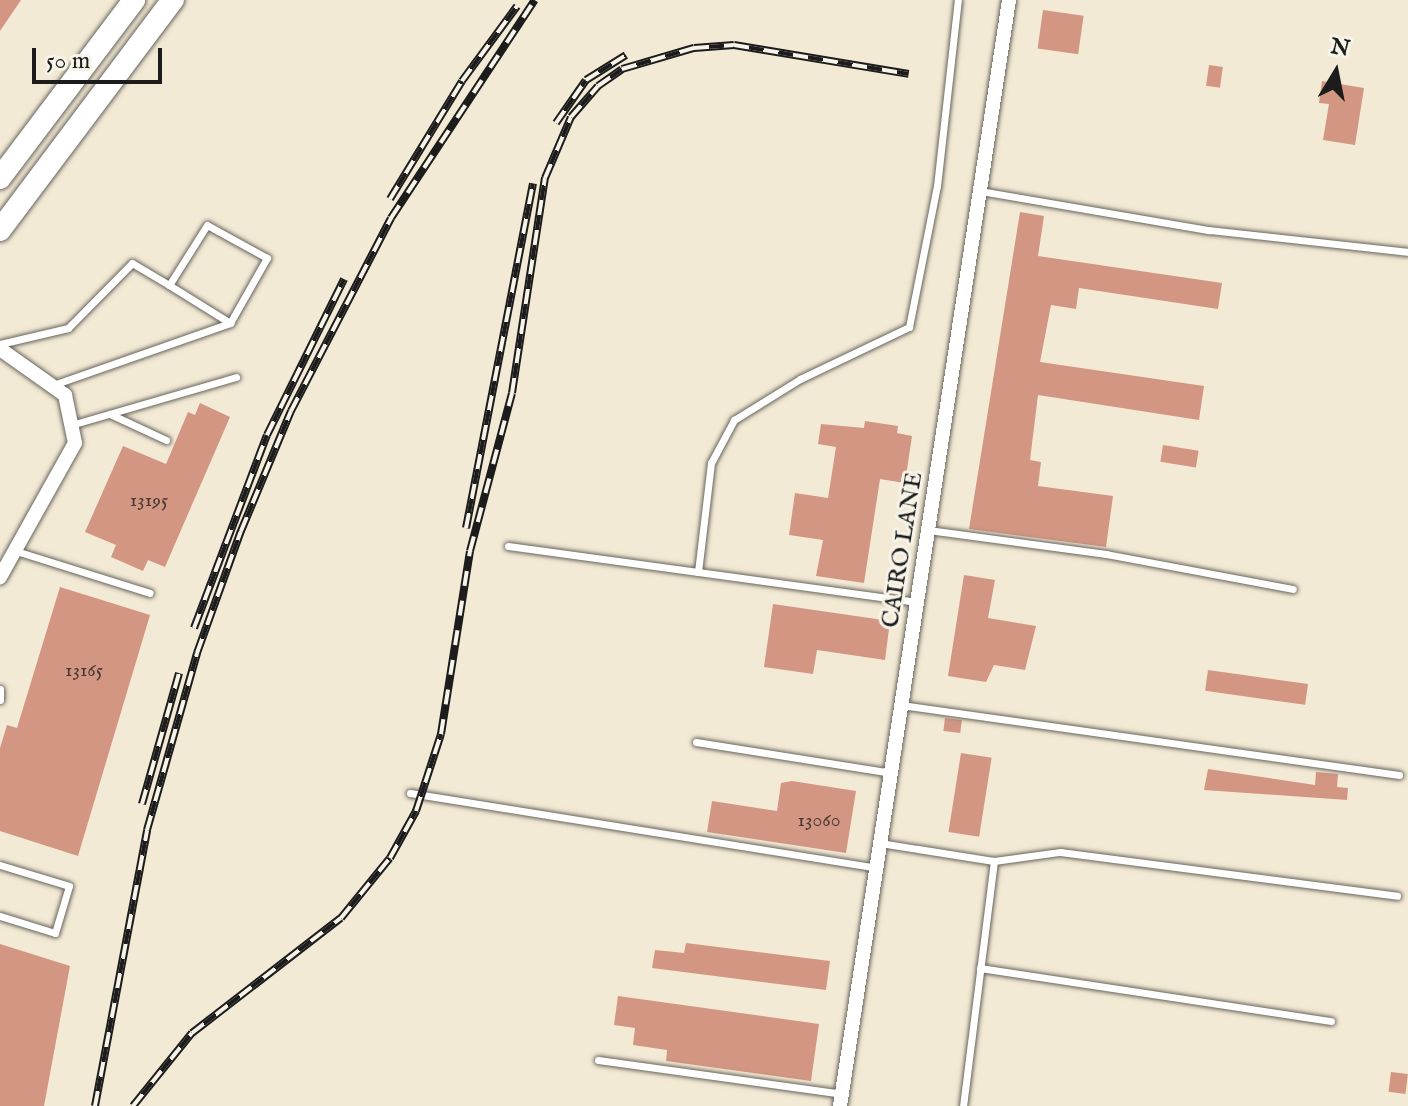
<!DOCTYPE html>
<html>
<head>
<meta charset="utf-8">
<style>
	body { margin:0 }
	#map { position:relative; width:1408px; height:1106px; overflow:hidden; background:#f3ead5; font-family:"IM FELL English",serif }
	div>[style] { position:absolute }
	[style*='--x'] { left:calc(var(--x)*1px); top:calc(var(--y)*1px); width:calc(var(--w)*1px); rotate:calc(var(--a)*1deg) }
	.building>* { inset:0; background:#d29682; transform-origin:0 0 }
	.roads { filter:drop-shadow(0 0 2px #67645d) drop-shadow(0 0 2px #67645d) }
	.lane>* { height:7px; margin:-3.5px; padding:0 3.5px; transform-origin:3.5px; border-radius:3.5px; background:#fff }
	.street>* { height:14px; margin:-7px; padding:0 7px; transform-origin:7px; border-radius:7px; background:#fff }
	.primary>* { height:22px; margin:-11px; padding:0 11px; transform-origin:11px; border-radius:11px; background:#fff }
	.rail>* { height:8px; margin-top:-4px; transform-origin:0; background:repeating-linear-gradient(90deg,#f7f3e8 0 15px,#1c1c1c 0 30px); box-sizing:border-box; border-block:2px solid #1c1c1c }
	span { translate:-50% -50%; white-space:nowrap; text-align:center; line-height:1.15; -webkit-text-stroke:6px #f7f3e8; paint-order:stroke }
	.number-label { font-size:20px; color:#4a3a36 }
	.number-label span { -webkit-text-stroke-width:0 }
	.street-label { font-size:24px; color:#1c1c1c }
	.north { position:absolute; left:1296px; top:32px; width:80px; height:80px; -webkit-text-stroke:6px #f7f3e8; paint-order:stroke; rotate:10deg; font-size:22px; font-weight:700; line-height:32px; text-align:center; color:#1c1c1c }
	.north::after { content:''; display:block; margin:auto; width:28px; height:36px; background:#1c1c1c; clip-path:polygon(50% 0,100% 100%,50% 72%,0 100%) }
	.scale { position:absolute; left:32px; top:48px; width:130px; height:36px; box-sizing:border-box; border:4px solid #1c1c1c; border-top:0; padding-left:10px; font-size:24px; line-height:28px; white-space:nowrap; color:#1c1c1c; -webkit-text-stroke:6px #f7f3e8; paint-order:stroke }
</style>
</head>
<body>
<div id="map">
	<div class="building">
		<i style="clip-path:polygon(0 0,21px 0,0 31px)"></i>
		<i style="left:1043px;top:10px;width:41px;height:39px;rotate:8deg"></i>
		<i style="left:1209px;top:65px;width:14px;height:21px;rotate:8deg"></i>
		<i style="clip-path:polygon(1322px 81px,1364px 88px,1355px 145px,1323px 140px,1329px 104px,1319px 103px)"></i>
		<i style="clip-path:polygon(1020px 212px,1044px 216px,1038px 256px,1222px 283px,1218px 309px,1079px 288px,1076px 309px,1051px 305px,1040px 362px,1204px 386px,1199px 420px,1038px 395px,1030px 460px,1041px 462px,1038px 486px,1113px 496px,1106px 547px,969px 529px)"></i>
		<i style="clip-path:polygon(200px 403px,230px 417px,165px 567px,148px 560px,143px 571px,111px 557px,116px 545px,85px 532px,123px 446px,166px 464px,188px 412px,195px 415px)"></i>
		<i style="clip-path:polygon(865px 421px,898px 426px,897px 433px,912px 436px,905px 483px,880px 479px,864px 583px,816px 576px,823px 540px,789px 535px,795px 493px,828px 498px,836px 447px,818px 444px,821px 424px,864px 428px)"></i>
		<i style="left:1163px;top:445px;width:36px;height:17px;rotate:9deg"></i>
		<i style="clip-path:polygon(964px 575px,995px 580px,988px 618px,1036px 626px,1025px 670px,994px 665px,986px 682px,948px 676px)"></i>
		<i style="clip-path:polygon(60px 587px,150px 615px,78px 856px,0 831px,0 748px,7px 725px,17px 728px)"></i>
		<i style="clip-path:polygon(773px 604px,890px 621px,885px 660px,817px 650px,813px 674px,764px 667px)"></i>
		<i style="left:1208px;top:670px;width:101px;height:21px;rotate:8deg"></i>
		<i style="left:945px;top:718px;width:17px;height:13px;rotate:7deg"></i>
		<i style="left:961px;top:753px;width:31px;height:80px;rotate:9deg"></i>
		<i style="clip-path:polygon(1208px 769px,1315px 785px,1316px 772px,1338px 774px,1337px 787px,1348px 788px,1347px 800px,1204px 790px)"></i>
		<i style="clip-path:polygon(792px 781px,856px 791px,846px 853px,707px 832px,712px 801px,777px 811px,781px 783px)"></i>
		<i style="clip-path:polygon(686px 943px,830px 961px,826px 990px,652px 968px,655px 950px,684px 953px)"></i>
		<i style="clip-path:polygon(0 944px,70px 966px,44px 1106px,0 1106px)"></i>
		<i style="clip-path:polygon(618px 996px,819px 1024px,811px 1081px,666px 1061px,667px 1050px,633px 1045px,635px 1028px,614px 1025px)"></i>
		<i style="left:1391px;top:1072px;width:17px;height:20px;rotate:7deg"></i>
	</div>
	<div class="roads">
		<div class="lane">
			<i style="--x:980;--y:191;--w:232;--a:9.7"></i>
			<i style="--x:1209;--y:230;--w:200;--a:6.3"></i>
			<i style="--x:0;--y:344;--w:70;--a:-13.2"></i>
			<i style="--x:68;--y:328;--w:91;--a:-45.4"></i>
			<i style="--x:132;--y:263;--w:43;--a:30.7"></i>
			<i style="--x:53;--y:385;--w:188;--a:-19.3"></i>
			<i style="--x:230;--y:323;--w:75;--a:-60.4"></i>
			<i style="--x:267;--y:258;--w:68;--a:-151.2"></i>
			<i style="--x:207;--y:225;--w:71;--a:122.3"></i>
			<i style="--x:169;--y:285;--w:72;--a:31.9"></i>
			<i style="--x:110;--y:414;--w:62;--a:24.9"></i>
			<i style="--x:71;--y:425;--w:172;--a:-16.2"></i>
			<i style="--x:928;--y:530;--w:180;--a:7.7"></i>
			<i style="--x:1106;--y:554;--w:190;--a:10.6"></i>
			<i style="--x:508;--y:546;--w:413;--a:7.8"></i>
			<i style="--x:16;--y:551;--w:140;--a:17.4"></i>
			<i style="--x:698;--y:572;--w:110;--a:-83.2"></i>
			<i style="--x:711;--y:463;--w:49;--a:-61.9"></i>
			<i style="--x:734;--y:420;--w:78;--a:-31.8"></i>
			<i style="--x:800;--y:379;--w:121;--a:-25.5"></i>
			<i style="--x:909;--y:327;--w:144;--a:-78.8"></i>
			<i style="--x:937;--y:186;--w:187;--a:-83.6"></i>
			<i style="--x:0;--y:689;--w:11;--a:90"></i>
			<i style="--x:901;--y:705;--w:503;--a:8"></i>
			<i style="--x:696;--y:742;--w:197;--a:9"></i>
			<i style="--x:410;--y:793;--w:472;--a:9.1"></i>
			<i style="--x:880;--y:843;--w:115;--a:9"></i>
			<i style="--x:994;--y:861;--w:247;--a:97.2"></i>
			<i style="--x:994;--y:861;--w:67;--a:-7.8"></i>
			<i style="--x:1060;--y:852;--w:340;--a:7.4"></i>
			<i style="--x:0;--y:865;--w:72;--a:16.9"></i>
			<i style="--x:69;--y:886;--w:49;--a:106.6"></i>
			<i style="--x:55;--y:933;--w:58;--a:-162.8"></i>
			<i style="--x:980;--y:968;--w:355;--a:8.6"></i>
			<i style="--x:598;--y:1060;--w:246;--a:7.9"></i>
		</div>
		<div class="street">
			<i style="--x:0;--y:349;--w:80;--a:35.3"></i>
			<i style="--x:65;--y:395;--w:49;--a:78.2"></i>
			<i style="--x:75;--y:443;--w:154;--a:119.2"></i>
			<i style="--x:840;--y:1106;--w:1119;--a:-81.31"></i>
		</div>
		<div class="primary">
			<i style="--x:0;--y:178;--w:223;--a:-53"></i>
			<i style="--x:0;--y:230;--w:288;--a:-53.1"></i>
		</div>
	</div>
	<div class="rail">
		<i style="--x:556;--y:123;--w:52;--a:-55.1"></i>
		<i style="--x:586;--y:80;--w:47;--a:-32"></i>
		<i style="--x:390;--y:199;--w:138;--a:-58.6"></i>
		<i style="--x:462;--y:81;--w:93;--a:-53.7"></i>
		<i style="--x:466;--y:528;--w:351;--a:-79"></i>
		<i style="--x:194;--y:628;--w:206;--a:-69.3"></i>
		<i style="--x:267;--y:435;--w:174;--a:-63.7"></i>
		<i style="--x:142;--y:804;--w:136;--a:-74.2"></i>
		<i style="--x:95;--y:1106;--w:281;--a:-79.3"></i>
		<i style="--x:147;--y:830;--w:184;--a:-74.2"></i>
		<i style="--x:197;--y:653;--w:130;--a:-70.2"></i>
		<i style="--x:241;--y:531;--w:130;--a:-67.4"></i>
		<i style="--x:291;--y:411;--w:217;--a:-62.6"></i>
		<i style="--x:391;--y:218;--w:261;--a:-56.6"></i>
		<i style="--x:133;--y:1106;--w:94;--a:-51.1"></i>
		<i style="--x:192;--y:1033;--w:188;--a:-37.7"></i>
		<i style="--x:341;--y:918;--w:77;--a:-50.8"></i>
		<i style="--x:390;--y:858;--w:54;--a:-61"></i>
		<i style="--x:416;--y:811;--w:81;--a:-72"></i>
		<i style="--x:441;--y:734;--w:185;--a:-81"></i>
		<i style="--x:470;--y:551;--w:163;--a:-75.1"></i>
		<i style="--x:512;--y:393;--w:218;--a:-81.3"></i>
		<i style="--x:545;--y:178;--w:66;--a:-66.9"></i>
		<i style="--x:571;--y:117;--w:41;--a:-48.9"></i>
		<i style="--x:598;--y:86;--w:29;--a:-35"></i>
		<i style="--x:622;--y:69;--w:75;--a:-16.3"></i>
		<i style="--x:694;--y:48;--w:40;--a:-4.3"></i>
		<i style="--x:734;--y:45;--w:177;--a:9.4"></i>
	</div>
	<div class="number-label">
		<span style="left:149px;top:500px">13195</span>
		<span style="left:84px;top:670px">13165</span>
		<span style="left:819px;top:820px">13060</span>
	</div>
	<div class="street-label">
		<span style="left:903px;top:550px;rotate:-81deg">CAIRO LANE</span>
	</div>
	<div class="north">N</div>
	<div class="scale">50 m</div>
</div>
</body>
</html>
